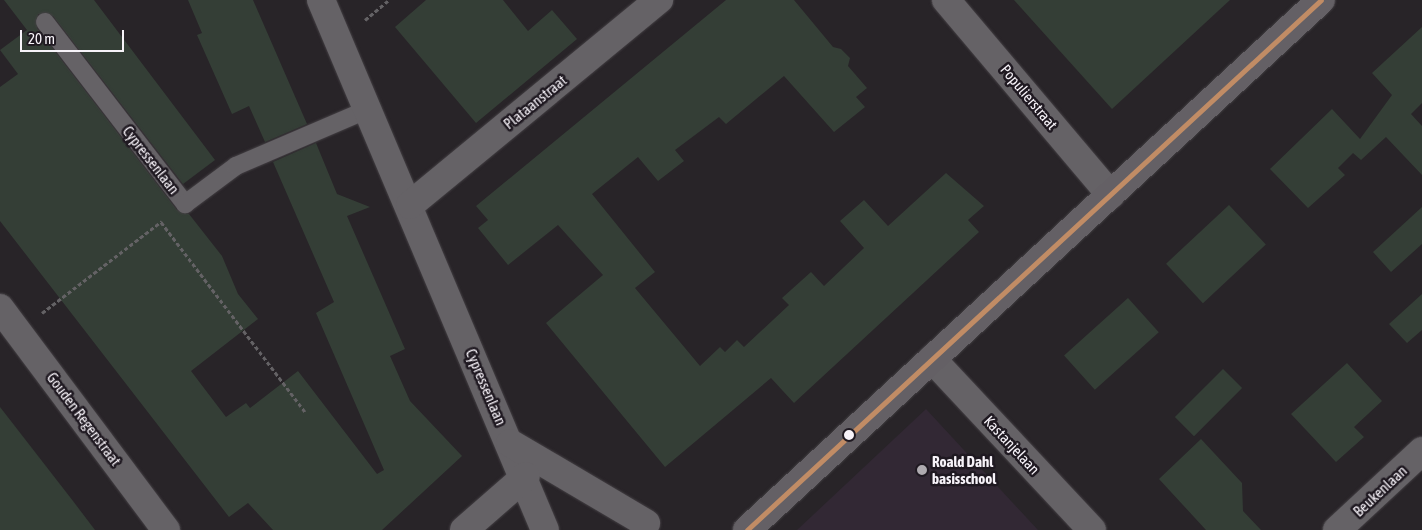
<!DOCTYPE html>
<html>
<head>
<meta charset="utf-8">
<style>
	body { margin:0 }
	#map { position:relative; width:1422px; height:530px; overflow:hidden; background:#282428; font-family:"Asap Condensed",sans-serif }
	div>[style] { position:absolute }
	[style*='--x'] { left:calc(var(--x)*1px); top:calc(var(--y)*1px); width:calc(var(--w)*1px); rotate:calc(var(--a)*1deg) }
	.built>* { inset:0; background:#322834 }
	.building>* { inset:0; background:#343e36; transform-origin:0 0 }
	.path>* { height:3px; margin-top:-1.5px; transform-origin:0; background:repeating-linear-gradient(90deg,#646265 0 4px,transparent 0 6.5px) }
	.roads { filter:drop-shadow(0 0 1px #433f43) drop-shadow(0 0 1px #433f43) }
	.lane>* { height:18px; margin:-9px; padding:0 9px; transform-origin:9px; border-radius:9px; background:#656266 }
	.street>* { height:28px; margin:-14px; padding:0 14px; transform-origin:14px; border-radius:14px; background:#656266 }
	.secondary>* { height:28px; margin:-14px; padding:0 14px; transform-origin:14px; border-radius:14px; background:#646065 }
	.bus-1>* { height:5px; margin:-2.5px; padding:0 2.5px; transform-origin:2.5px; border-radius:2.5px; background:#c18c65 }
	.dots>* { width:14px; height:14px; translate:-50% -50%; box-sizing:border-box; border:2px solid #1f1921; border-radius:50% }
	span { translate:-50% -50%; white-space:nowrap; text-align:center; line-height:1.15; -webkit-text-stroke:5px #1f1921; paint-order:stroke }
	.street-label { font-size:15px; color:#f7f3f9 }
	.poi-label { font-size:15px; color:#f7f3f9; font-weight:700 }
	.left { translate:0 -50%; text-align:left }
	.scale { position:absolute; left:20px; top:30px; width:104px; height:22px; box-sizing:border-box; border:2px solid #f7f3f9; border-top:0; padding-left:6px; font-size:15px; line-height:18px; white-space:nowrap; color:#f7f3f9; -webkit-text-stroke:4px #1f1921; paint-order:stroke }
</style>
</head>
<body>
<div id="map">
	<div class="built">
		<i style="clip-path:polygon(926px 409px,1038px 530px,797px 530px)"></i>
	</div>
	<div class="building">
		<i style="clip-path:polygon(4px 0,94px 0,215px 160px,183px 184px,53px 16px,38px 14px,37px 28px,177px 210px,189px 214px,222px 256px,238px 294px,258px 319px,191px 371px,226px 417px,246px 403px,250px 408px,298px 371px,377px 474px,384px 470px,316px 313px,334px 302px,273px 162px,316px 143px,337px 194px,370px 207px,347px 216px,405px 349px,390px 356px,410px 401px,462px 456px,382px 530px,273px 530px,248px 503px,229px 517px,0 221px,0 87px,18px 74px,0 50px,27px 30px)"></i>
		<i style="clip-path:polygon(188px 0,253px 0,307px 124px,265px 142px,249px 106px,232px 114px,197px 35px,202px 33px)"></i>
		<i style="clip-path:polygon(426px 0,503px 0,528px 31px,552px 10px,577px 39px,476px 123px,395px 27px)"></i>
		<i style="clip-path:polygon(726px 0,794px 0,833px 47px,841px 49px,850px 58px,848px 66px,867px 88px,856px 97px,865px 107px,834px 132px,784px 76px,726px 124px,719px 117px,675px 150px,684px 161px,658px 181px,638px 157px,592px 194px,655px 272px,635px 288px,700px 366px,720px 347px,725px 352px,737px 340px,744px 347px,789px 305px,782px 298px,811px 272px,824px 286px,864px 248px,840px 221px,864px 200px,888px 226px,946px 173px,984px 206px,968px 220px,979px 232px,794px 403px,771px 378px,665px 467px,546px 323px,603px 275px,558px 225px,508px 265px,478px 228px,488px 220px,476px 206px)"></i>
		<i style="clip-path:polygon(1014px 0,1230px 0,1112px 109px)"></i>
		<i style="clip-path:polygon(1422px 27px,1422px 103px,1411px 114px,1422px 126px,1422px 175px,1386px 137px,1361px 160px,1353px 153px,1338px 168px,1345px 175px,1308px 208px,1270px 169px,1332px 109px,1360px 139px,1392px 95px,1372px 73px)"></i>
		<i style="left:1229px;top:205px;width:54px;height:86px;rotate:47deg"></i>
		<i style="clip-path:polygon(1422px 207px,1422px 244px,1391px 272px,1373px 252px)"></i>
		<i style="clip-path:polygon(1422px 294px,1422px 330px,1407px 343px,1389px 324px)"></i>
		<i style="left:1128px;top:298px;width:46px;height:86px;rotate:48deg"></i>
		<i style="clip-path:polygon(1347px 363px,1382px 401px,1354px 427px,1364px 437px,1336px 462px,1291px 414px)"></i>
		<i style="left:1223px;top:369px;width:27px;height:68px;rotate:45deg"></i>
		<i style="clip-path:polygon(0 407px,73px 501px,95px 530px,0 530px)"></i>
		<i style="clip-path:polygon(1201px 439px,1242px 483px,1243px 511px,1261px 530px,1206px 530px,1159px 479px)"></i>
	</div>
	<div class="path">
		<i style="--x:365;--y:20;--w:31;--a:-40"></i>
		<i style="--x:161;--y:222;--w:238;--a:52.8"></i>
		<i style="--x:42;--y:313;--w:151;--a:-37.5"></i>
	</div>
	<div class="roads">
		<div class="lane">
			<i style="--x:45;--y:22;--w:230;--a:52.4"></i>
			<i style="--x:185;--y:204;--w:64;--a:-36.7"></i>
			<i style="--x:236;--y:166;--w:145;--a:-23.2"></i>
		</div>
		<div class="street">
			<i style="--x:321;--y:0;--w:575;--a:67.09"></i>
			<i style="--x:946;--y:0;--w:255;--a:49.8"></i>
			<i style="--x:410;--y:205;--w:323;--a:-39.5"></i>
			<i style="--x:0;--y:308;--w:277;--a:53.2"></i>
			<i style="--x:932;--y:359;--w:234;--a:46.9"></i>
			<i style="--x:510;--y:443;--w:158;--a:30.5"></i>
			<i style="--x:464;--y:530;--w:82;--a:-41.1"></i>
			<i style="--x:1337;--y:530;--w:116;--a:-42.9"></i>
		</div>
		<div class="secondary">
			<i style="--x:747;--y:530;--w:781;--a:-42.72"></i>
		</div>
	</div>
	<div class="bus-1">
		<i style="--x:747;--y:530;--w:781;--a:-42.72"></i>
	</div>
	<div class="dots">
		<i style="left:849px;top:435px;background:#f7f3f9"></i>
		<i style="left:922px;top:470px;background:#afabb0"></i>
	</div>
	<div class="street-label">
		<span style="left:1029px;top:97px;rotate:50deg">Populierstraat</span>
		<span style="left:535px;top:102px;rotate:-39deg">Plataanstraat</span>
		<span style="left:151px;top:160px;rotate:52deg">Cypressenlaan</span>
		<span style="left:486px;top:387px;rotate:67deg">Cypressenlaan</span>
		<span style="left:84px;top:419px;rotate:53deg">Gouden Regenstraat</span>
		<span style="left:1012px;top:445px;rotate:47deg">Kastanjelaan</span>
		<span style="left:1380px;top:491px;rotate:-43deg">Beukenlaan</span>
	</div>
	<div class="poi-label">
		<span class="left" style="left:932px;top:470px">Roald Dahl<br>basisschool</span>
	</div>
	<div class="scale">20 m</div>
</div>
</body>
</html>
